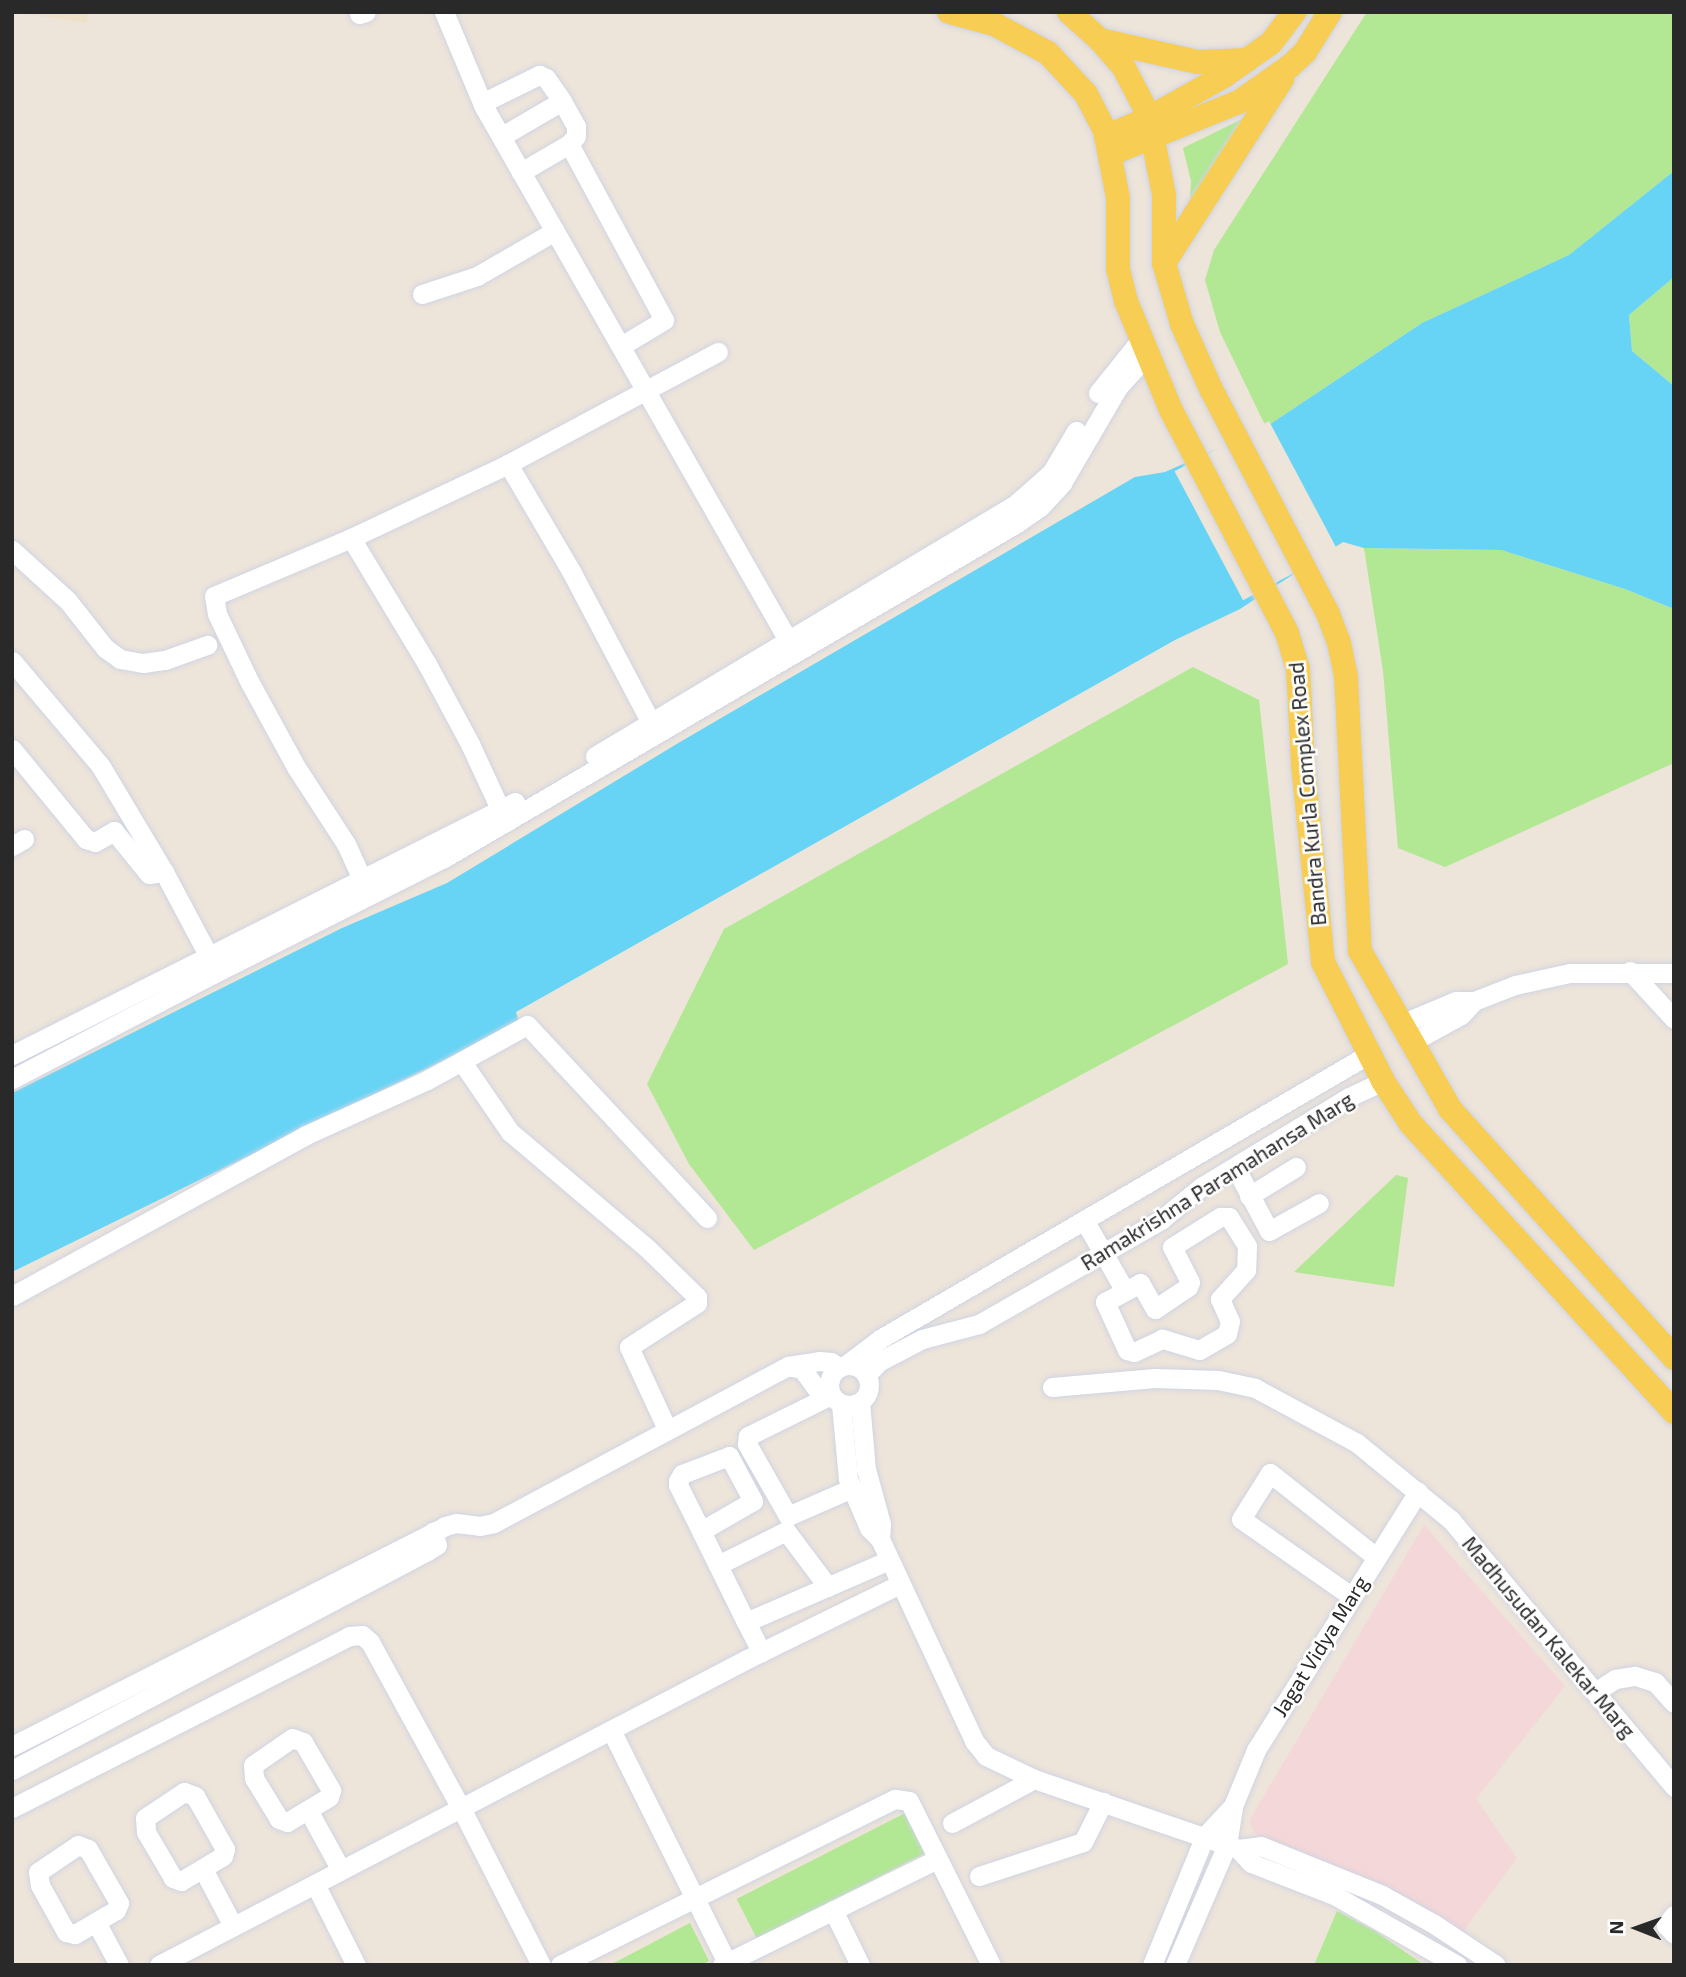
<!DOCTYPE html>
<html>
<head>
<meta charset="utf-8">
<style>
	body { margin:0 }
	#map { position:relative; width:1686px; height:1977px; overflow:hidden; background:#ede4da; font-family:"Exo 2",sans-serif }
	div>[style] { position:absolute }
	[style*='--x'] { left:calc(var(--x)*1px); top:calc(var(--y)*1px); width:calc(var(--w)*1px); rotate:calc(var(--a)*1deg) }
	.education>* { inset:0; background:#efe1c8 }
	.medical>* { inset:0; background:#f4d7d9 }
	.green>* { inset:0; background:#b2e793; transform-origin:0 0 }
	.water>* { inset:0; background:#67d4f5 }
	.pier>* { inset:0; background:#ede4da; transform-origin:0 0 }
	.roads { filter:drop-shadow(0 0 2px #cfd4e3) drop-shadow(0 0 2px #cfd4e3) }
	.minor>* { height:19px; margin:-9.5px; padding:0 9.5px; transform-origin:9.5px; border-radius:9.5px; background:#fff }
	.minor>.ring { margin:-9.5px; padding:0; box-sizing:content-box; background:none; border:19px solid #fff; border-radius:50% }
	.major>* { height:24px; margin:-12px; padding:0 12px; transform-origin:12px; border-radius:12px; background:#f8cd54 }
	span { translate:-50% -50%; white-space:nowrap; text-align:center; line-height:1.15; -webkit-text-stroke:5px #fff; paint-order:stroke }
	.street-label { font-size:21px; color:#292929 }
	.frame { position:absolute; inset:0; border:14px solid #292929; pointer-events:none }
	.north { position:absolute; left:1602px; top:1893px; width:70px; height:70px; -webkit-text-stroke:5px #fff; paint-order:stroke; rotate:271deg; font-size:19px; font-weight:700; line-height:28px; text-align:center; color:#292929 }
	.north::after { content:''; display:block; margin:auto; width:24px; height:32px; background:#292929; clip-path:polygon(50% 0,100% 100%,50% 72%,0 100%) }
</style>
</head>
<body>
<div id="map">
	<div class="education">
		<i style="clip-path:polygon(12px 12px,88px 12px,87px 23px)"></i>
	</div>
	<div class="medical">
		<i style="clip-path:polygon(1424px 1525px,1565px 1686px,1476px 1799px,1517px 1858px,1453px 1945px,1259px 1841px,1249px 1821px)"></i>
	</div>
	<div class="green">
		<i style="clip-path:polygon(1367px 12px,1674px 12px,1674px 171px,1569px 255px,1422px 323px,1266px 427px,1220px 332px,1205px 280px,1214px 250px)"></i>
		<i style="clip-path:polygon(1242px 119px,1190px 201px,1191px 181px,1183px 148px)"></i>
		<i style="clip-path:polygon(1674px 277px,1674px 386px,1632px 351px,1629px 315px)"></i>
		<i style="clip-path:polygon(1364px 548px,1501px 550px,1625px 589px,1674px 609px,1674px 763px,1445px 867px,1398px 848px,1383px 671px)"></i>
		<i style="clip-path:polygon(1193px 667px,1259px 700px,1288px 964px,754px 1250px,689px 1164px,647px 1084px,724px 929px)"></i>
		<i style="clip-path:polygon(1396px 1175px,1408px 1178px,1394px 1287px,1294px 1272px)"></i>
		<i style="left:913px;top:1809px;width:45px;height:198px;rotate:63deg"></i>
		<i style="clip-path:polygon(1337px 1911px,1375px 1931px,1424px 1965px,1314px 1965px)"></i>
		<i style="clip-path:polygon(690px 1923px,709px 1961px,701px 1965px,610px 1965px)"></i>
	</div>
	<div class="water">
		<i style="clip-path:polygon(1674px 171px,1674px 277px,1629px 315px,1632px 351px,1674px 386px,1674px 609px,1625px 589px,1501px 550px,1364px 548px,1343px 542px,1240px 609px,1175px 640px,516px 1012px,519px 1023px,12px 1272px,12px 1093px,342px 928px,447px 883px,680px 742px,1135px 477px,1165px 472px,1266px 427px,1422px 323px,1569px 255px)"></i>
	</div>
	<div class="pier">
		<i style="left:1269px;top:421px;width:146px;height:107px;rotate:62deg"></i>
	</div>
	<div class="roads">
		<div class="minor">
			<i style="--x:444;--y:12;--w:103;--a:67.2"></i>
			<i style="--x:484;--y:107;--w:624;--a:60.31"></i>
			<i style="--x:359;--y:14;--w:7;--a:-16"></i>
			<i style="--x:482;--y:103;--w:64;--a:-26.2"></i>
			<i style="--x:539;--y:75;--w:8;--a:23"></i>
			<i style="--x:546;--y:78;--w:28;--a:55"></i>
			<i style="--x:562;--y:101;--w:29;--a:61"></i>
			<i style="--x:576;--y:126;--w:10;--a:90"></i>
			<i style="--x:576;--y:136;--w:11;--a:131"></i>
			<i style="--x:569;--y:144;--w:56;--a:149.7"></i>
			<i style="--x:502;--y:136;--w:69;--a:-30.3"></i>
			<i style="--x:569;--y:144;--w:200;--a:61.6"></i>
			<i style="--x:664;--y:320;--w:50;--a:148.8"></i>
			<i style="--x:422;--y:294;--w:58;--a:-18.1"></i>
			<i style="--x:477;--y:276;--w:90;--a:-30"></i>
			<i style="--x:1098;--y:393;--w:70;--a:-51.3"></i>
			<i style="--x:508;--y:464;--w:124;--a:59.5"></i>
			<i style="--x:571;--y:571;--w:182;--a:62.2"></i>
			<i style="--x:351;--y:538;--w:147;--a:58.9"></i>
			<i style="--x:427;--y:664;--w:91;--a:61.7"></i>
			<i style="--x:470;--y:744;--w:86;--a:65.2"></i>
			<i style="--x:12;--y:550;--w:76;--a:42.3"></i>
			<i style="--x:68;--y:601;--w:60;--a:51.8"></i>
			<i style="--x:105;--y:648;--w:19;--a:36"></i>
			<i style="--x:120;--y:659;--w:23;--a:10"></i>
			<i style="--x:143;--y:663;--w:22;--a:-8"></i>
			<i style="--x:165;--y:660;--w:45;--a:-19.7"></i>
			<i style="--x:12;--y:661;--w:136;--a:49.8"></i>
			<i style="--x:100;--y:765;--w:125;--a:59.1"></i>
			<i style="--x:164;--y:872;--w:104;--a:62"></i>
			<i style="--x:12;--y:749;--w:117;--a:50.6"></i>
			<i style="--x:86;--y:839;--w:9;--a:18"></i>
			<i style="--x:95;--y:842;--w:22;--a:-30"></i>
			<i style="--x:114;--y:831;--w:55;--a:50.9"></i>
			<i style="--x:149;--y:874;--w:15;--a:-8"></i>
			<i style="--x:595;--y:756;--w:492;--a:-30.9"></i>
			<i style="--x:1017;--y:503;--w:45;--a:-41.4"></i>
			<i style="--x:1051;--y:473;--w:49;--a:-59.2"></i>
			<i style="--x:12;--y:846;--w:14;--a:-30"></i>
			<i style="--x:366;--y:888;--w:48;--a:-114.4"></i>
			<i style="--x:346;--y:844;--w:92;--a:-123"></i>
			<i style="--x:296;--y:767;--w:98;--a:-118.7"></i>
			<i style="--x:249;--y:681;--w:74;--a:-115.5"></i>
			<i style="--x:217;--y:614;--w:18;--a:-99"></i>
			<i style="--x:214;--y:596;--w:149;--a:-22.9"></i>
			<i style="--x:351;--y:538;--w:174;--a:-25.2"></i>
			<i style="--x:508;--y:464;--w:238;--a:-28.1"></i>
			<i style="--x:1630;--y:971;--w:65;--a:47.5"></i>
			<i style="--x:1401;--y:1024;--w:60;--a:-22.7"></i>
			<i style="--x:1456;--y:1001;--w:18;--a:0"></i>
			<i style="--x:1474;--y:1001;--w:44;--a:-21.3"></i>
			<i style="--x:1515;--y:985;--w:56;--a:-12.3"></i>
			<i style="--x:1570;--y:973;--w:104;--a:0"></i>
			<i style="--x:1412;--y:1042;--w:56;--a:-28.9"></i>
			<i style="--x:1461;--y:1015;--w:19;--a:-47"></i>
			<i style="--x:12;--y:1055;--w:563;--a:-26.7"></i>
			<i style="--x:462;--y:1062;--w:85;--a:55.6"></i>
			<i style="--x:510;--y:1132;--w:180;--a:40.3"></i>
			<i style="--x:647;--y:1248;--w:70;--a:44.4"></i>
			<i style="--x:697;--y:1297;--w:6;--a:90"></i>
			<i style="--x:697;--y:1303;--w:81;--a:147.1"></i>
			<i style="--x:629;--y:1347;--w:90;--a:65.1"></i>
			<i style="--x:12;--y:1079;--w:227;--a:-27.6"></i>
			<i style="--x:213;--y:974;--w:258;--a:-26.7"></i>
			<i style="--x:444;--y:858;--w:664;--a:-30.31"></i>
			<i style="--x:1017;--y:523;--w:28;--a:-35"></i>
			<i style="--x:1040;--y:507;--w:33;--a:-47"></i>
			<i style="--x:1062;--y:483;--w:111;--a:-59.7"></i>
			<i style="--x:1118;--y:387;--w:46;--a:-47.6"></i>
			<i style="--x:1235;--y:1167;--w:72;--a:62"></i>
			<i style="--x:1269;--y:1231;--w:57;--a:-29.2"></i>
			<i style="--x:1249;--y:1196;--w:55;--a:-31.7"></i>
			<i style="--x:1220;--y:1217;--w:9;--a:0"></i>
			<i style="--x:1229;--y:1217;--w:34;--a:58"></i>
			<i style="--x:1247;--y:1246;--w:24;--a:92"></i>
			<i style="--x:1246;--y:1270;--w:39;--a:132"></i>
			<i style="--x:1220;--y:1299;--w:24;--a:66"></i>
			<i style="--x:1230;--y:1321;--w:13;--a:103"></i>
			<i style="--x:1227;--y:1334;--w:32;--a:150"></i>
			<i style="--x:1199;--y:1350;--w:39;--a:-163"></i>
			<i style="--x:1162;--y:1339;--w:31;--a:155"></i>
			<i style="--x:1134;--y:1352;--w:7;--a:-164"></i>
			<i style="--x:1127;--y:1350;--w:53;--a:-114.6"></i>
			<i style="--x:1105;--y:1302;--w:40;--a:-28"></i>
			<i style="--x:1140;--y:1283;--w:30;--a:60"></i>
			<i style="--x:1155;--y:1309;--w:40;--a:-34"></i>
			<i style="--x:1188;--y:1287;--w:5;--a:-68"></i>
			<i style="--x:1190;--y:1282;--w:39;--a:-117"></i>
			<i style="--x:1172;--y:1247;--w:57;--a:-32"></i>
			<i style="--x:1084;--y:1220;--w:80;--a:59.9"></i>
			<i style="--x:12;--y:1296;--w:335;--a:-28.7"></i>
			<i style="--x:306;--y:1135;--w:133;--a:-24.4"></i>
			<i style="--x:427;--y:1080;--w:114;--a:-28.8"></i>
			<i style="--x:527;--y:1025;--w:264;--a:47"></i>
			<i style="--x:847;--y:1364;--w:41;--a:-37.1"></i>
			<i style="--x:880;--y:1339;--w:566;--a:-30.23"></i>
			<i class="ring" style="left:829px;top:1365px;width:21px;height:21px"></i>
			<i style="--x:866;--y:1375;--w:20;--a:-45"></i>
			<i style="--x:880;--y:1361;--w:47;--a:-27.6"></i>
			<i style="--x:922;--y:1339;--w:59;--a:-14.7"></i>
			<i style="--x:979;--y:1324;--w:211;--a:-29.8"></i>
			<i style="--x:1162;--y:1219;--w:50;--a:-39.4"></i>
			<i style="--x:1201;--y:1187;--w:173;--a:-31.3"></i>
			<i style="--x:1349;--y:1097;--w:38;--a:-25"></i>
			<i style="--x:1052;--y:1387;--w:103;--a:-5"></i>
			<i style="--x:1155;--y:1378;--w:63;--a:1.8"></i>
			<i style="--x:1218;--y:1380;--w:38;--a:12"></i>
			<i style="--x:1255;--y:1388;--w:116;--a:28.3"></i>
			<i style="--x:1357;--y:1443;--w:122;--a:39.3"></i>
			<i style="--x:1451;--y:1520;--w:348;--a:50.1"></i>
			<i style="--x:829;--y:1389;--w:13;--a:-176"></i>
			<i style="--x:816;--y:1388;--w:24;--a:-126"></i>
			<i style="--x:802;--y:1369;--w:14;--a:-168"></i>
			<i style="--x:788;--y:1366;--w:31;--a:-9"></i>
			<i style="--x:819;--y:1361;--w:12;--a:5"></i>
			<i style="--x:831;--y:1362;--w:9;--a:32"></i>
			<i style="--x:831;--y:1395;--w:93;--a:153.7"></i>
			<i style="--x:748;--y:1436;--w:8;--a:97"></i>
			<i style="--x:747;--y:1444;--w:83;--a:60.3"></i>
			<i style="--x:788;--y:1516;--w:70;--a:-23.6"></i>
			<i style="--x:860;--y:1402;--w:67;--a:84.9"></i>
			<i style="--x:866;--y:1469;--w:57;--a:74.7"></i>
			<i style="--x:881;--y:1524;--w:15;--a:94"></i>
			<i style="--x:841;--y:1404;--w:75;--a:84.7"></i>
			<i style="--x:848;--y:1479;--w:53;--a:66.8"></i>
			<i style="--x:869;--y:1528;--w:16;--a:45"></i>
			<i style="--x:880;--y:1539;--w:223;--a:65"></i>
			<i style="--x:974;--y:1741;--w:19;--a:51"></i>
			<i style="--x:986;--y:1756;--w:53;--a:25.6"></i>
			<i style="--x:1034;--y:1779;--w:216;--a:18.9"></i>
			<i style="--x:1238;--y:1849;--w:19;--a:47"></i>
			<i style="--x:1251;--y:1863;--w:89;--a:21.1"></i>
			<i style="--x:1334;--y:1895;--w:142;--a:29.6"></i>
			<i style="--x:701;--y:1531;--w:60;--a:-30"></i>
			<i style="--x:753;--y:1501;--w:51;--a:-118.1"></i>
			<i style="--x:729;--y:1456;--w:50;--a:159"></i>
			<i style="--x:682;--y:1474;--w:8;--a:120"></i>
			<i style="--x:678;--y:1481;--w:4;--a:90"></i>
			<i style="--x:678;--y:1485;--w:51;--a:63.4"></i>
			<i style="--x:701;--y:1531;--w:102;--a:63.7"></i>
			<i style="--x:746;--y:1622;--w:34;--a:63"></i>
			<i style="--x:718;--y:1565;--w:76;--a:-26.6"></i>
			<i style="--x:786;--y:1531;--w:70;--a:53.1"></i>
			<i style="--x:1351;--y:1596;--w:134;--a:-145"></i>
			<i style="--x:1241;--y:1519;--w:54;--a:-57.8"></i>
			<i style="--x:1270;--y:1473;--w:135;--a:38.4"></i>
			<i style="--x:746;--y:1622;--w:156;--a:-23.4"></i>
			<i style="--x:1595;--y:1692;--w:24;--a:-33"></i>
			<i style="--x:1615;--y:1679;--w:20;--a:-9"></i>
			<i style="--x:1635;--y:1676;--w:21;--a:17"></i>
			<i style="--x:1655;--y:1682;--w:28;--a:48"></i>
			<i style="--x:611;--y:1730;--w:263;--a:63.5"></i>
			<i style="--x:292;--y:1738;--w:12;--a:20"></i>
			<i style="--x:303;--y:1742;--w:56;--a:59.7"></i>
			<i style="--x:331;--y:1790;--w:7;--a:106"></i>
			<i style="--x:329;--y:1797;--w:49;--a:149.2"></i>
			<i style="--x:287;--y:1822;--w:9;--a:-159"></i>
			<i style="--x:279;--y:1819;--w:48;--a:-121.4"></i>
			<i style="--x:254;--y:1778;--w:13;--a:-94"></i>
			<i style="--x:253;--y:1765;--w:47;--a:-34.7"></i>
			<i style="--x:12;--y:1746;--w:486;--a:-26.9"></i>
			<i style="--x:445;--y:1526;--w:11;--a:-15"></i>
			<i style="--x:456;--y:1523;--w:24;--a:7"></i>
			<i style="--x:480;--y:1526;--w:14;--a:-12"></i>
			<i style="--x:494;--y:1523;--w:333;--a:-28.1"></i>
			<i style="--x:12;--y:1770;--w:471;--a:-27.8"></i>
			<i style="--x:429;--y:1550;--w:9;--a:-32"></i>
			<i style="--x:437;--y:1545;--w:14;--a:-107"></i>
			<i style="--x:184;--y:1792;--w:12;--a:20"></i>
			<i style="--x:195;--y:1796;--w:61;--a:60.5"></i>
			<i style="--x:225;--y:1849;--w:7;--a:106"></i>
			<i style="--x:223;--y:1856;--w:49;--a:149.2"></i>
			<i style="--x:181;--y:1881;--w:9;--a:-159"></i>
			<i style="--x:173;--y:1878;--w:53;--a:-120.4"></i>
			<i style="--x:146;--y:1832;--w:14;--a:-94"></i>
			<i style="--x:145;--y:1818;--w:47;--a:-33.7"></i>
			<i style="--x:12;--y:1808;--w:378;--a:-27"></i>
			<i style="--x:349;--y:1636;--w:13;--a:-4"></i>
			<i style="--x:362;--y:1635;--w:11;--a:41"></i>
			<i style="--x:370;--y:1642;--w:189;--a:61.3"></i>
			<i style="--x:461;--y:1808;--w:176;--a:63"></i>
			<i style="--x:308;--y:1810;--w:68;--a:61.2"></i>
			<i style="--x:952;--y:1823;--w:93;--a:-28.2"></i>
			<i style="--x:78;--y:1845;--w:11;--a:22"></i>
			<i style="--x:88;--y:1849;--w:62;--a:60.1"></i>
			<i style="--x:119;--y:1903;--w:8;--a:113"></i>
			<i style="--x:116;--y:1910;--w:48;--a:149.7"></i>
			<i style="--x:75;--y:1934;--w:9;--a:-167"></i>
			<i style="--x:66;--y:1932;--w:54;--a:-119"></i>
			<i style="--x:40;--y:1885;--w:13;--a:-99"></i>
			<i style="--x:38;--y:1872;--w:48;--a:-34"></i>
			<i style="--x:1238;--y:1849;--w:23;--a:-7"></i>
			<i style="--x:1261;--y:1846;--w:131;--a:22"></i>
			<i style="--x:1382;--y:1895;--w:60;--a:29.1"></i>
			<i style="--x:1434;--y:1924;--w:74;--a:33.5"></i>
			<i style="--x:203;--y:1869;--w:64;--a:62.2"></i>
			<i style="--x:979;--y:1876;--w:109;--a:-18.1"></i>
			<i style="--x:1083;--y:1842;--w:45;--a:-63.4"></i>
			<i style="--x:315;--y:1884;--w:91;--a:63.2"></i>
			<i style="--x:833;--y:1910;--w:61;--a:63.9"></i>
			<i style="--x:1674;--y:1915;--w:13;--a:129"></i>
			<i style="--x:1666;--y:1925;--w:12;--a:48"></i>
			<i style="--x:96;--y:1922;--w:49;--a:61.9"></i>
			<i style="--x:159;--y:1965;--w:663;--a:-27.49"></i>
			<i style="--x:747;--y:1659;--w:170;--a:-26.1"></i>
			<i style="--x:560;--y:1965;--w:374;--a:-26.4"></i>
			<i style="--x:895;--y:1799;--w:14;--a:8"></i>
			<i style="--x:909;--y:1801;--w:183;--a:63.4"></i>
			<i style="--x:722;--y:1965;--w:240;--a:-26.2"></i>
			<i style="--x:1152;--y:1965;--w:139;--a:-67.7"></i>
			<i style="--x:1205;--y:1836;--w:41;--a:-47"></i>
			<i style="--x:1175;--y:1965;--w:131;--a:-66.6"></i>
			<i style="--x:1227;--y:1845;--w:39;--a:-81"></i>
			<i style="--x:1233;--y:1806;--w:61;--a:-67.7"></i>
			<i style="--x:1256;--y:1750;--w:305;--a:-57.9"></i>
		</div>
		<div class="major">
			<i style="--x:949;--y:12;--w:47;--a:14.9"></i>
			<i style="--x:994;--y:24;--w:61;--a:28.2"></i>
			<i style="--x:1048;--y:53;--w:56;--a:47.2"></i>
			<i style="--x:1086;--y:94;--w:42;--a:62.8"></i>
			<i style="--x:1105;--y:131;--w:68;--a:79"></i>
			<i style="--x:1118;--y:198;--w:71;--a:90"></i>
			<i style="--x:1118;--y:269;--w:33;--a:76"></i>
			<i style="--x:1126;--y:301;--w:118;--a:67.6"></i>
			<i style="--x:1171;--y:410;--w:251;--a:62.5"></i>
			<i style="--x:1287;--y:633;--w:37;--a:73"></i>
			<i style="--x:1298;--y:668;--w:97;--a:87"></i>
			<i style="--x:1303;--y:765;--w:198;--a:84.2"></i>
			<i style="--x:1323;--y:962;--w:133;--a:63.2"></i>
			<i style="--x:1383;--y:1081;--w:51;--a:56.9"></i>
			<i style="--x:1411;--y:1124;--w:390;--a:47.6"></i>
			<i style="--x:1069;--y:12;--w:42;--a:42.1"></i>
			<i style="--x:1100;--y:40;--w:37;--a:49"></i>
			<i style="--x:1124;--y:68;--w:52;--a:62.4"></i>
			<i style="--x:1148;--y:114;--w:83;--a:78.8"></i>
			<i style="--x:1164;--y:195;--w:68;--a:90"></i>
			<i style="--x:1164;--y:263;--w:64;--a:73.6"></i>
			<i style="--x:1182;--y:324;--w:71;--a:66"></i>
			<i style="--x:1211;--y:389;--w:254;--a:62.5"></i>
			<i style="--x:1328;--y:614;--w:31;--a:69"></i>
			<i style="--x:1339;--y:643;--w:35;--a:78"></i>
			<i style="--x:1346;--y:677;--w:274;--a:87.1"></i>
			<i style="--x:1360;--y:951;--w:182;--a:60.3"></i>
			<i style="--x:1450;--y:1109;--w:335;--a:48"></i>
			<i style="--x:1100;--y:40;--w:100;--a:12.7"></i>
			<i style="--x:1198;--y:62;--w:49;--a:-2.3"></i>
			<i style="--x:1106;--y:137;--w:47;--a:-23.8"></i>
			<i style="--x:1149;--y:118;--w:86;--a:-29.2"></i>
			<i style="--x:1224;--y:76;--w:57;--a:-35.1"></i>
			<i style="--x:1271;--y:43;--w:39;--a:-53"></i>
			<i style="--x:1110;--y:154;--w:139;--a:-22"></i>
			<i style="--x:1239;--y:102;--w:62;--a:-35.2"></i>
			<i style="--x:1290;--y:66;--w:21;--a:-43"></i>
			<i style="--x:1305;--y:52;--w:47;--a:-58"></i>
			<i style="--x:1164;--y:263;--w:219;--a:-57.3"></i>
		</div>
	</div>
	<div class="street-label">
		<span style="left:1307px;top:794px;rotate:-95deg">Bandra Kurla Complex Road</span>
		<span style="left:1217px;top:1181px;rotate:-32deg">Ramakrishna Paramahansa Marg</span>
		<span style="left:1549px;top:1637px;rotate:50deg">Madhusudan Kalekar Marg</span>
		<span style="left:1320px;top:1646px;rotate:-58deg">Jagat Vidya Marg</span>
	</div>
	<div class="frame"></div>
	<div class="north">N</div>
</div>
</body>
</html>
